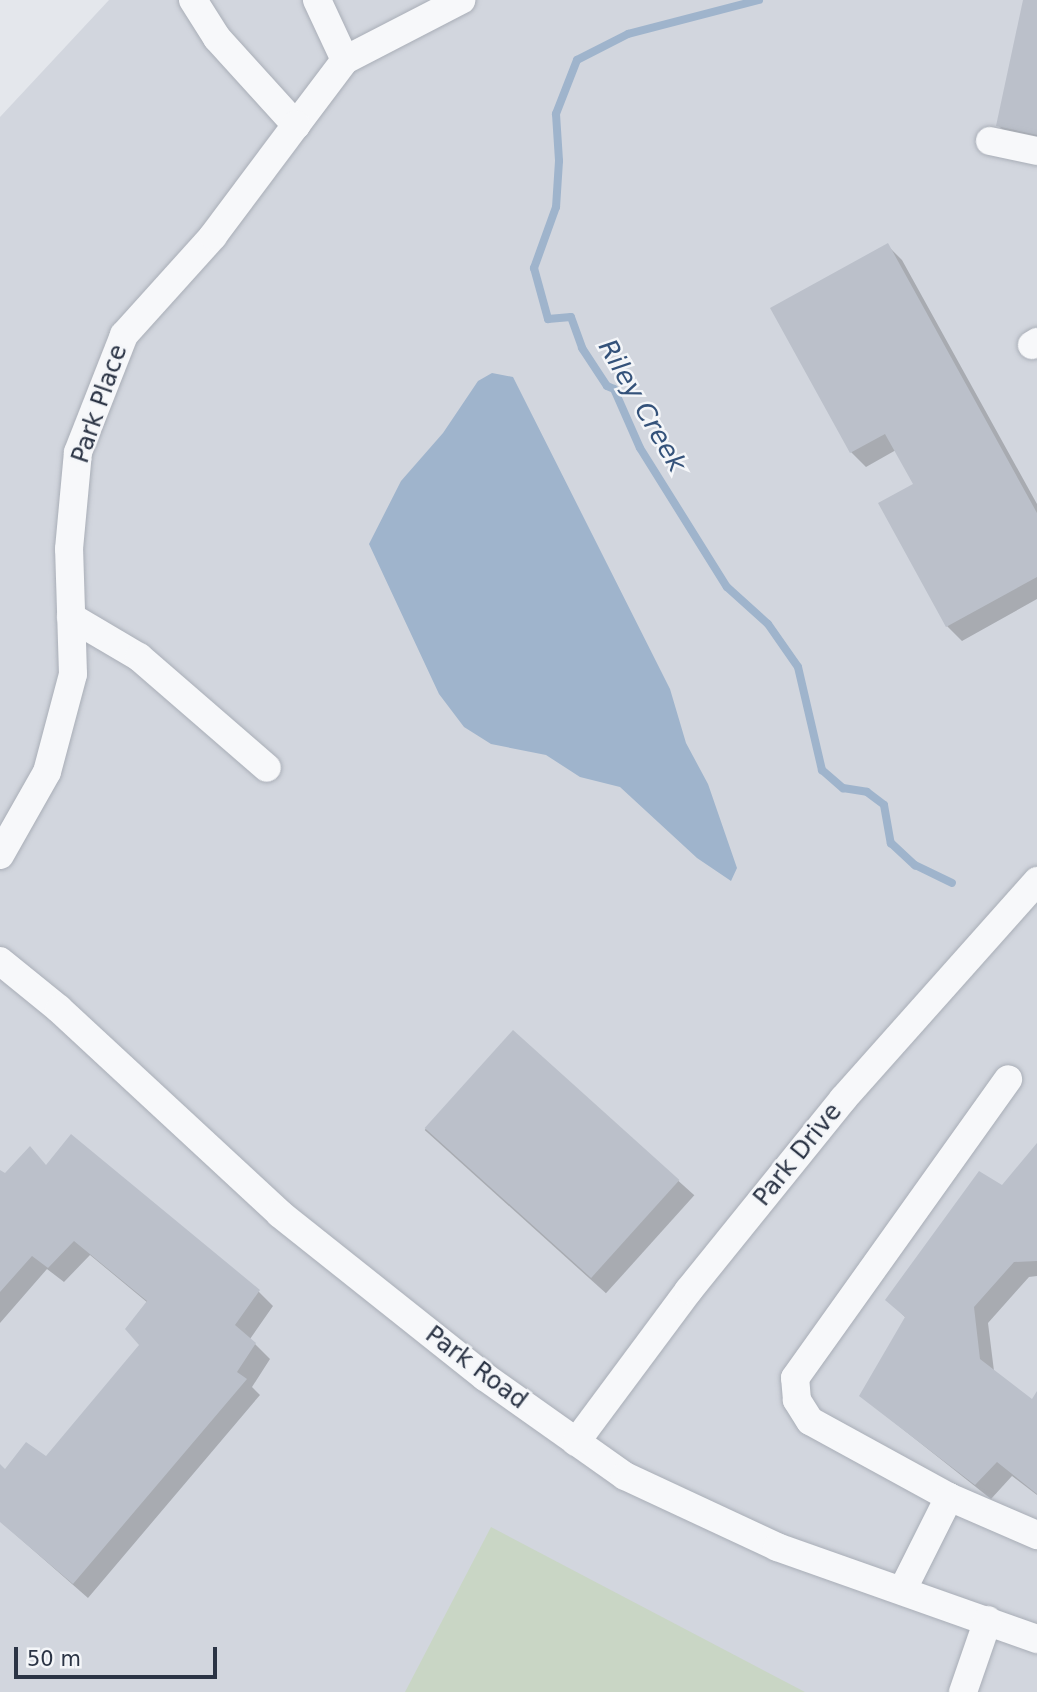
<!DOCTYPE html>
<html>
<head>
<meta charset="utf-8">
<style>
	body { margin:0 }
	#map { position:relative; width:1037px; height:1692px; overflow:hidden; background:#e4e7ec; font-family:"DejaVu Sans",sans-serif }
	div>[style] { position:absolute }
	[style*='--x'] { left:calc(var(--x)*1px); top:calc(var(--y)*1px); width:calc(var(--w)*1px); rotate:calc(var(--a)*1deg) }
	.built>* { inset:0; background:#d2d6de }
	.green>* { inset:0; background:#c9d6c5 }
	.water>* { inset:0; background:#9fb4cc }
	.shadow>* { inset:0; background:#0003; transform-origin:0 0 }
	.stream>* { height:8px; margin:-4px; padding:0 4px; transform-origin:4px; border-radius:4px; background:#9fb4cc }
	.building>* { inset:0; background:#bbc0ca; transform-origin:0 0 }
	.roads { filter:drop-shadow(0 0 2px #a9aeb7) drop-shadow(0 0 2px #a9aeb7) }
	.minor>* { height:28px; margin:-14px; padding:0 14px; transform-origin:14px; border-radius:14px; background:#f7f8fa }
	span { translate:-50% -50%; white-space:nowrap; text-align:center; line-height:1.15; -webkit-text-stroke:5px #f4f6f9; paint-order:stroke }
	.street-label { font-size:24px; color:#2b3445 }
	.water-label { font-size:26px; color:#34527a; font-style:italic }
	.scale { position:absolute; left:14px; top:1647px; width:203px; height:32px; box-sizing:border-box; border:4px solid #2b3445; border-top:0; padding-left:9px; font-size:21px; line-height:24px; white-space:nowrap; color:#2b3445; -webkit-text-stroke:5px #f4f6f9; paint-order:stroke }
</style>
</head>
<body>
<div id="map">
	<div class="built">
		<i style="clip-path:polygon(109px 0,1037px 0,1037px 1692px,0 1692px,0 117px)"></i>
	</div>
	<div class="green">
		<i style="clip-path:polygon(491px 1527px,805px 1692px,405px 1692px)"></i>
	</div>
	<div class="water">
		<i style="clip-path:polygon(492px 373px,513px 377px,670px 689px,686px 743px,708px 784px,737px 868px,731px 881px,697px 858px,620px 787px,580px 777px,546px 755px,491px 744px,464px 727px,439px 694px,369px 544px,401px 481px,443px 433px,478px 381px)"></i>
	</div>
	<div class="shadow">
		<i style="clip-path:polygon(1025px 0,1037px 0,1037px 145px,1013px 140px,998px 125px)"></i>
		<i style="clip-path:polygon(887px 245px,902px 260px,1037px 504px,1037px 599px,962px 641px,947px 626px,915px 485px,896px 450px,866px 467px,851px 452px)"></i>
		<i style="left:513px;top:1032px;width:244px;height:132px;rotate:42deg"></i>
		<i style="clip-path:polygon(1037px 1146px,1037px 1276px,1029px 1277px,988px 1323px,994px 1371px,1033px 1401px,1037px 1394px,1037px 1495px,1012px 1476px,991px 1499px,861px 1396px,906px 1318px,888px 1300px,1002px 1188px)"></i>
		<i style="clip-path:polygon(47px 1166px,259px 1292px,273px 1306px,250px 1339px,270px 1359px,252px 1387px,260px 1395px,88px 1598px,0 1521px,0 1467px,6px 1471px,46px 1459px,142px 1345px,148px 1303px,90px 1255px,64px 1282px,47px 1269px,0 1323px,0 1172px,5px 1175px)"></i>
	</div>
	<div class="stream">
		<i style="--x:759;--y:0;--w:135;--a:165.5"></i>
		<i style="--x:628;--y:34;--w:57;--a:153"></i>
		<i style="--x:577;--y:60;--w:58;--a:111.3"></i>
		<i style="--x:556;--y:114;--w:47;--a:86.3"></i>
		<i style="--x:559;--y:161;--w:46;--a:93.7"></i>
		<i style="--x:556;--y:207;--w:65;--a:109.8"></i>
		<i style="--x:534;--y:268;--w:53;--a:74.6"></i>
		<i style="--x:548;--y:319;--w:23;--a:-5"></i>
		<i style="--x:571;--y:317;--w:33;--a:70"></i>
		<i style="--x:582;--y:348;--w:45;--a:56.7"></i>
		<i style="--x:607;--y:386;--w:8;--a:23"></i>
		<i style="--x:614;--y:389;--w:64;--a:66.2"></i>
		<i style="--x:640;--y:448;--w:164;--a:58"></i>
		<i style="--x:727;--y:587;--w:55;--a:42.1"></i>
		<i style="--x:768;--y:624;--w:52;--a:55.1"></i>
		<i style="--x:798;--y:667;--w:106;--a:76.9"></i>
		<i style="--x:822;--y:770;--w:28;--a:41"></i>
		<i style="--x:843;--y:788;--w:24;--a:9"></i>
		<i style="--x:867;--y:792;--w:21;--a:37"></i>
		<i style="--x:884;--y:805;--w:39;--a:80"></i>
		<i style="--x:891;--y:843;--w:33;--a:43"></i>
		<i style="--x:915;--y:865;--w:41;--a:25.9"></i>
	</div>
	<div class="building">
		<i style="clip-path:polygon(1023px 0,1037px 0,1037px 135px,996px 126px)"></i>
		<i style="clip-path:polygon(888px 243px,1037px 513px,1037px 577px,946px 627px,878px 503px,913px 484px,885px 434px,850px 453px,770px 308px)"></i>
		<i style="left:513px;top:1030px;width:224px;height:132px;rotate:42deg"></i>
		<i style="clip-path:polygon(71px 1134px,260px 1290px,235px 1325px,256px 1343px,237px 1372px,247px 1379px,73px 1584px,0 1522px,0 1464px,5px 1469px,26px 1442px,46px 1456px,139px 1345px,125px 1329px,147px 1301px,74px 1241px,48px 1268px,32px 1256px,0 1292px,0 1170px,5px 1173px,30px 1146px,46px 1165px)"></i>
		<i style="clip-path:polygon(1037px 1143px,1037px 1261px,1014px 1262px,974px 1307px,980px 1359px,1032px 1399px,1037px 1391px,1037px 1494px,997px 1462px,975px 1485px,859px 1396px,905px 1317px,885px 1300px,979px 1171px,1002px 1185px)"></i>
	</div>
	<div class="roads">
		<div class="minor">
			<i style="--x:193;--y:0;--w:45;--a:57.7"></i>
			<i style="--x:217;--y:38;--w:118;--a:47.8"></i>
			<i style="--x:296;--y:125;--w:81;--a:-53"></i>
			<i style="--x:345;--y:60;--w:131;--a:-27.3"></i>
			<i style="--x:317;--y:0;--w:66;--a:65"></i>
			<i style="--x:990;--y:141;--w:48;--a:12"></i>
			<i style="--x:1032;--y:345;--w:6;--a:-31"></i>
			<i style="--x:71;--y:617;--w:79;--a:30.5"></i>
			<i style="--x:139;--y:657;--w:169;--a:40.9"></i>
			<i style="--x:0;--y:855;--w:95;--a:-60.5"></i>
			<i style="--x:47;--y:772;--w:101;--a:-75.1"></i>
			<i style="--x:73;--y:674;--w:125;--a:-91.8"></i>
			<i style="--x:69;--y:549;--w:97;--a:-84.7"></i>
			<i style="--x:78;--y:452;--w:126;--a:-68.5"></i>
			<i style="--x:124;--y:335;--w:133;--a:-48"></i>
			<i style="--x:213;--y:236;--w:139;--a:-53.2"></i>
			<i style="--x:0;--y:961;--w:76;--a:39.1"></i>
			<i style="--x:59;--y:1009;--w:301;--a:42.8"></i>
			<i style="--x:280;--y:1214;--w:262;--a:38.5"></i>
			<i style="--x:485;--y:1377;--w:171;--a:35.3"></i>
			<i style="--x:625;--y:1476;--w:168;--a:25"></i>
			<i style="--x:777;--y:1547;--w:276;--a:19.5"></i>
			<i style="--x:576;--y:1442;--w:189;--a:-53.4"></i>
			<i style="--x:689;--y:1290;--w:245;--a:-51.1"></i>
			<i style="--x:843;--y:1099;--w:292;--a:-48.3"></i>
			<i style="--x:949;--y:1497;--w:158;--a:-151.3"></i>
			<i style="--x:810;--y:1421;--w:25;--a:-122"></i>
			<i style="--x:797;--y:1400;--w:22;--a:-95"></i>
			<i style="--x:795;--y:1378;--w:367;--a:-54.5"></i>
			<i style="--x:903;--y:1589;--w:103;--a:-63.4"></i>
			<i style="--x:949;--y:1497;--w:96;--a:23.4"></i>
			<i style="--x:963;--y:1692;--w:76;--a:-70.9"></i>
		</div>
	</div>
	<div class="street-label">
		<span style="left:100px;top:404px;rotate:-71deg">Park Place</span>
		<span style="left:798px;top:1155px;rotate:-51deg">Park Drive</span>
		<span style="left:476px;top:1368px;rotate:37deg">Park Road</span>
	</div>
	<div class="water-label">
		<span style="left:642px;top:406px;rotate:60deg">Riley Creek</span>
	</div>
	<div class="scale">50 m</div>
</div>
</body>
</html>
